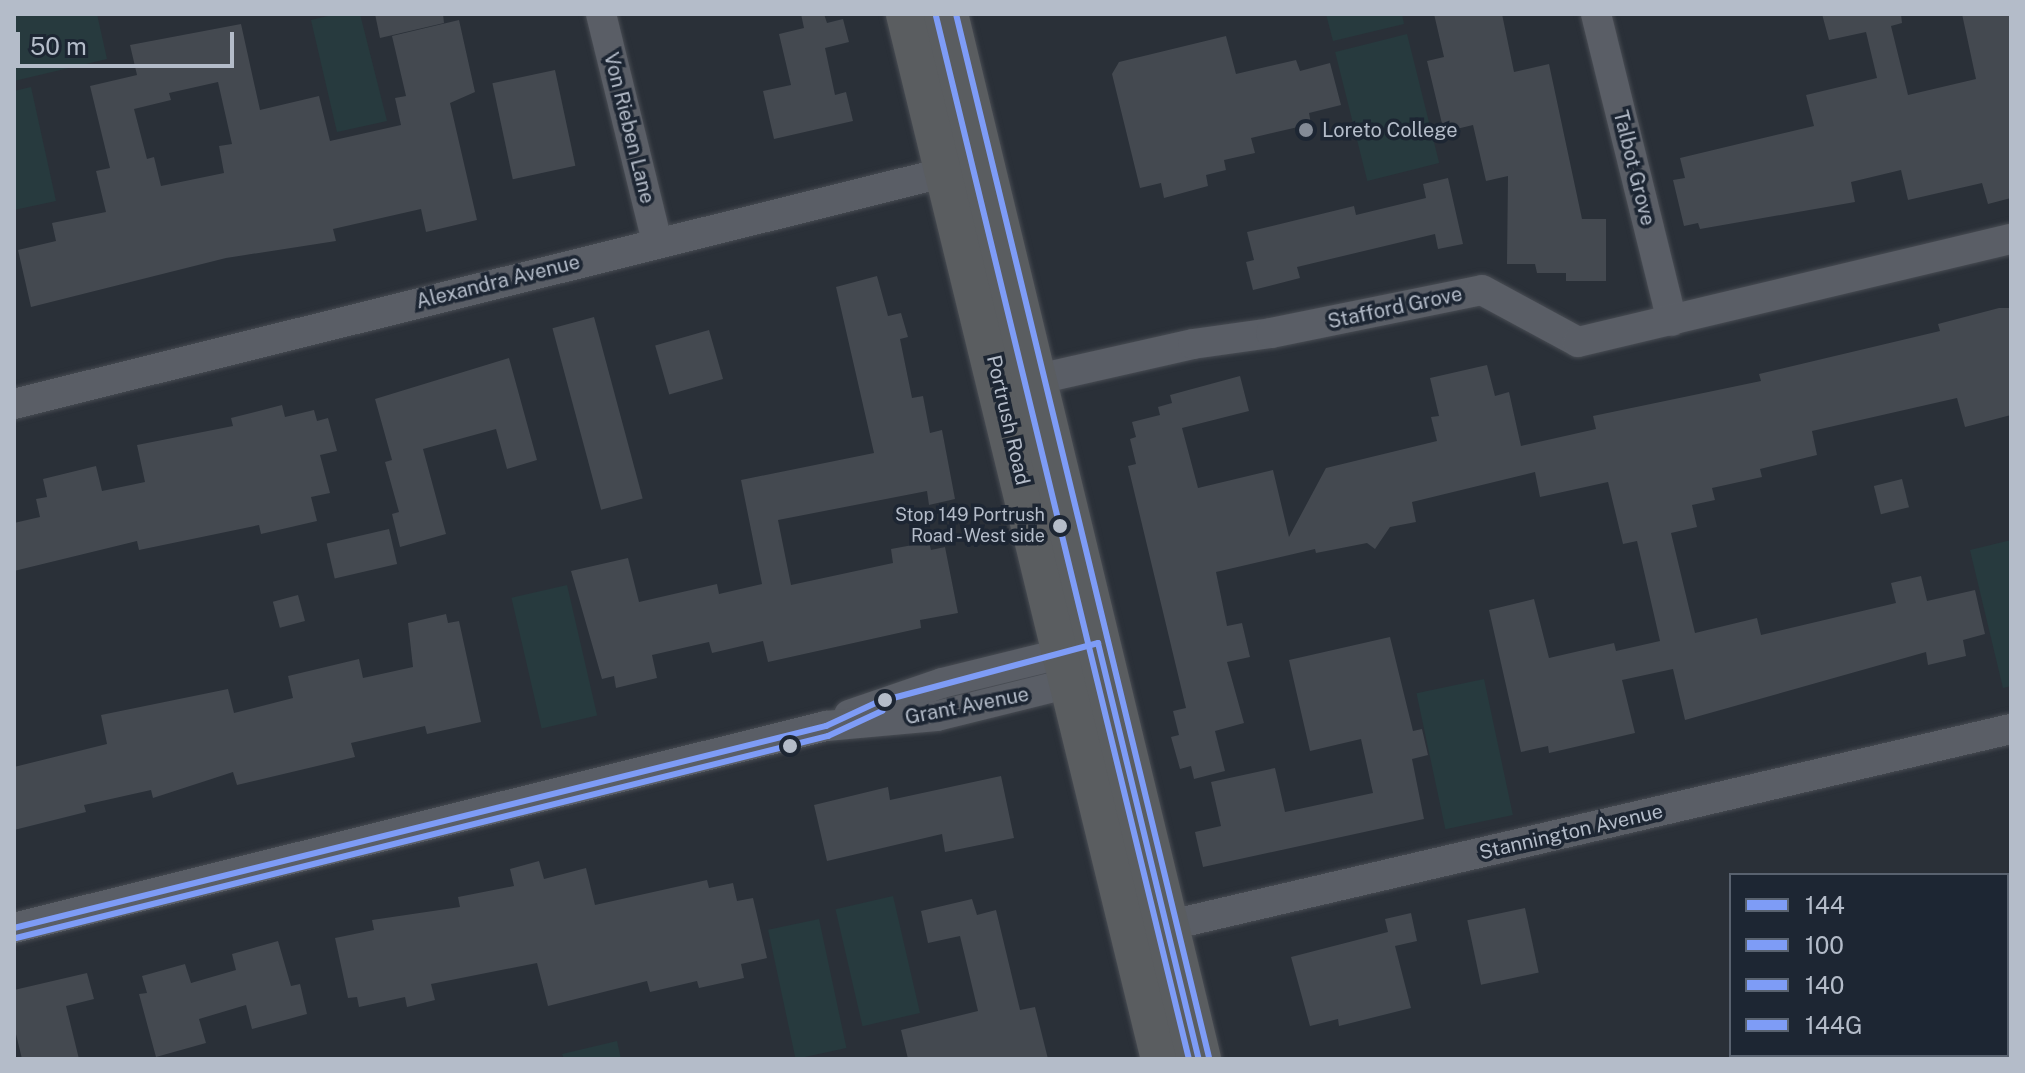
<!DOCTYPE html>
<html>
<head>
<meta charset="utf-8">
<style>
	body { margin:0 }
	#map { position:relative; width:2025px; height:1073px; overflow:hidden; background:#2a3038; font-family:"Public Sans",sans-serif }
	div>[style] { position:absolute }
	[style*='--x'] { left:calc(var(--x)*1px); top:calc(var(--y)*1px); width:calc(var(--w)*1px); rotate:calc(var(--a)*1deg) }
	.green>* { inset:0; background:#273a3e; transform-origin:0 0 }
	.building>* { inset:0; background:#444950; transform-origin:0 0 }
	.roads { filter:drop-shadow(0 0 2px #484c53) drop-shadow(0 0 2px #484c53) }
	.street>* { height:30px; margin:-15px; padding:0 15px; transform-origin:15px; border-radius:15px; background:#5a5e66 }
	.highway>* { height:44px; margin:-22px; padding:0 22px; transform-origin:22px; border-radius:22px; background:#5a5d60 }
	.bus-1>* { height:6px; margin:-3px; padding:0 3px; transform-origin:3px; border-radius:3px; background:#7e9cf6 }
	.bus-2>* { height:6px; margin:-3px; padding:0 3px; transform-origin:3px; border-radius:3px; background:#7e9cf6 }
	.bus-3>* { height:6px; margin:-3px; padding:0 3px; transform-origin:3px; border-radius:3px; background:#7e9cf6 }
	.bus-4>* { height:6px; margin:-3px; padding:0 3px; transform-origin:3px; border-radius:3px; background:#7e9cf6 }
	.dots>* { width:22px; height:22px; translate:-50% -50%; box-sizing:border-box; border:4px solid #1d2633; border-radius:50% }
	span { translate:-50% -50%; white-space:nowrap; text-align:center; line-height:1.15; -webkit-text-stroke:7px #1d2633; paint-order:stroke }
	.bus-label { font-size:18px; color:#b4bcc9 }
	.right { translate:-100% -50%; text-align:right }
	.street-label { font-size:20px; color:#b4bcc9 }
	.poi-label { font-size:20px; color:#b4bcc9 }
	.left { translate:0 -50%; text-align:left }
	.frame { position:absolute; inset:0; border:16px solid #b4bcc9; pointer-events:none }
	.legend { position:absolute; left:1729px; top:873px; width:280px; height:184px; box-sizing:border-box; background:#1d2633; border:2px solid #59626f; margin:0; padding:10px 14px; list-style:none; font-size:24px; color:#b4bcc9 }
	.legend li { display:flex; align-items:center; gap:16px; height:40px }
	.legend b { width:40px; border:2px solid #59626f }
	.scale { position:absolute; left:16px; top:32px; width:218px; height:36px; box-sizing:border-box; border:4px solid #b4bcc9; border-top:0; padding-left:10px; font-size:24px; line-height:28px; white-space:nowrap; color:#b4bcc9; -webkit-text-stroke:6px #1d2633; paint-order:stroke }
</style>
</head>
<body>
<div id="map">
	<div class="green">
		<i style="clip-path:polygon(14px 14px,97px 14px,107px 59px,14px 81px)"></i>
		<i style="clip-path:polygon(336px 14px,360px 14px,387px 121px,337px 132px,311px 20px)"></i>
		<i style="clip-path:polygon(1326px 14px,1402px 14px,1404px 24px,1333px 41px)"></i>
		<i style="left:1407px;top:34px;width:133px;height:74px;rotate:76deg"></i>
		<i style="clip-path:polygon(31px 87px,56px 201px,14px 210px,14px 91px)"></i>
		<i style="clip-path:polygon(2011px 540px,2011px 686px,2003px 688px,1970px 550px)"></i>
		<i style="left:567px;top:585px;width:134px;height:57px;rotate:77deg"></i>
		<i style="left:1484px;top:679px;width:139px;height:69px;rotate:78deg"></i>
		<i style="left:893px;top:896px;width:120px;height:59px;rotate:77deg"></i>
		<i style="left:819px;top:919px;width:132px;height:52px;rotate:78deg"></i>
		<i style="clip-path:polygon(617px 1041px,621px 1059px,564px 1059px,562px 1054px)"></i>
	</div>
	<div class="building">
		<i style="clip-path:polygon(375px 14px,443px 14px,444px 23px,380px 38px)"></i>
		<i style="clip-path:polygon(801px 14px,824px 14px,827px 23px,843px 19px,849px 42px,825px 48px,835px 95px,846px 92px,853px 121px,774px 139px,763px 91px,791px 85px,779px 34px,804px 28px)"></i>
		<i style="clip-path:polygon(1434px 14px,1502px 14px,1514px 72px,1549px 64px,1582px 219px,1606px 219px,1606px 281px,1566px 281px,1566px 273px,1537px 273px,1535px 264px,1507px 264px,1508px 176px,1486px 181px,1473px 125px,1444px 132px,1427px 61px,1444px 57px)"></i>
		<i style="clip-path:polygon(1822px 14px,1901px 14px,1902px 23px,1891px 26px,1908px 95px,1976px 79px,1962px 14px,2011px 14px,2011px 198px,1988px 204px,1982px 183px,1908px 200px,1901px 170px,1851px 182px,1855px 202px,1700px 229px,1698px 223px,1684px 226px,1673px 180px,1685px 178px,1680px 158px,1814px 126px,1806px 95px,1877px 78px,1866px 32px,1829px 40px)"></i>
		<i style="clip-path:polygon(evenodd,459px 20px,475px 92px,450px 103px,477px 220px,426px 232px,421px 209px,333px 229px,336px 241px,226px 258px,31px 307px,18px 250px,56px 241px,52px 223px,106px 212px,96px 171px,110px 168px,90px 86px,137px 75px,130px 45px,241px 24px,260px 110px,319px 96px,330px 141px,401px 125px,395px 98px,406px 96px,392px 36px,459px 20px,218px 82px,232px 144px,219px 146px,224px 173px,161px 186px,154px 157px,147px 159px,134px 109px,171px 100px,169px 93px,218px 82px)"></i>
		<i style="clip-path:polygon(1226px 36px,1236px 74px,1296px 60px,1300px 71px,1330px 63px,1341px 105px,1309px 113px,1311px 124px,1251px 138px,1255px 153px,1224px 160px,1226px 170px,1206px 175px,1208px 186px,1164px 198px,1161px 183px,1140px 188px,1112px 74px,1119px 62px)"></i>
		<i style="left:555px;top:70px;width:98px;height:64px;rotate:78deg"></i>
		<i style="clip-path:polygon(1448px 178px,1463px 244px,1438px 249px,1435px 234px,1297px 267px,1300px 278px,1253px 290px,1246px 262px,1254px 260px,1247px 232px,1354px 206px,1356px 215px,1426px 198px,1423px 184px)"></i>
		<i style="clip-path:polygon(877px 276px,888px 316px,901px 313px,908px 337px,900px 339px,912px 398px,923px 396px,930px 433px,942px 430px,955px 499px,929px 505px,927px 491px,778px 520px,791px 585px,893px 563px,891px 549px,929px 542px,931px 550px,945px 547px,958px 613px,920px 620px,921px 628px,768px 662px,763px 641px,712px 653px,709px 642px,652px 655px,657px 678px,616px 688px,614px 676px,602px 679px,571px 571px,628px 558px,639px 602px,717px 584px,719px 594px,762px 584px,741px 480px,874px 453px,836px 287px)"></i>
		<i style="clip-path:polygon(1999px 308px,2011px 308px,2011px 415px,1965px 427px,1957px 398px,1812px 431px,1817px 455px,1760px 469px,1762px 477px,1712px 488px,1715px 500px,1692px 505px,1697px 527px,1671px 533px,1695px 633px,1757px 618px,1761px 635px,1896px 603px,1891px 583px,1921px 576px,1927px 601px,1975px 590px,1985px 634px,1963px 640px,1966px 656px,1928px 665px,1926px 652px,1685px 720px,1673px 669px,1622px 680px,1635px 733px,1549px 753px,1548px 746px,1521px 752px,1489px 610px,1534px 599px,1549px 658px,1614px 643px,1616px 651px,1660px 641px,1637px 541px,1623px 544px,1608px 482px,1540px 497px,1535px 472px,1412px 502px,1416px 522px,1390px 527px,1375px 549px,1367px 543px,1316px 553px,1315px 549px,1216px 572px,1227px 626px,1242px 623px,1250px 657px,1227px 662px,1244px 723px,1215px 731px,1225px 771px,1194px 779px,1191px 766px,1180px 769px,1171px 737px,1179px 735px,1173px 711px,1186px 708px,1128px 466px,1136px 464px,1130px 439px,1136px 437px,1132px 422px,1160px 415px,1158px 407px,1172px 403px,1170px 395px,1240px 376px,1249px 411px,1182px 428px,1198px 488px,1273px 470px,1289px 537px,1326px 468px,1437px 441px,1431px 417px,1439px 416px,1430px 378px,1487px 365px,1495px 396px,1509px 392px,1521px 446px,1596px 429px,1593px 416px,1761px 381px,1759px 374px,1940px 331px,1938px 324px)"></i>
		<i style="left:594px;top:317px;width:188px;height:43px;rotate:75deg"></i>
		<i style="left:709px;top:330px;width:51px;height:56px;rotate:74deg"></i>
		<i style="clip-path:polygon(509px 358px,537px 460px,507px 469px,496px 429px,423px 449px,446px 534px,400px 547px,392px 514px,399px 512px,385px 462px,392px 460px,375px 399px)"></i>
		<i style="clip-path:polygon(282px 405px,285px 417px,314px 410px,317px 421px,328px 418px,337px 451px,320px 455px,330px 493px,311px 497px,317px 521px,261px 534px,259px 525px,139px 550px,137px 541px,14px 571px,14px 523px,40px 517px,36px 499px,47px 497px,43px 479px,96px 466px,102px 491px,145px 482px,137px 445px,233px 426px,231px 418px)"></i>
		<i style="left:1902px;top:479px;width:29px;height:29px;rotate:76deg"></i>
		<i style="left:389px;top:529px;width:36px;height:64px;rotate:77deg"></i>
		<i style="left:298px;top:595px;width:27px;height:26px;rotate:75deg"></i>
		<i style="clip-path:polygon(446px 614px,448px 623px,459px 621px,481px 722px,427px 734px,425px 726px,351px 743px,355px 757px,237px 785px,233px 772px,153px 798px,151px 790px,84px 805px,86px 812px,14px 830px,14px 767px,107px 744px,101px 715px,228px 689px,234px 713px,293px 698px,288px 676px,359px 659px,363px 678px,413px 667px,408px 623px)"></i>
		<i style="clip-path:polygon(1390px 637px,1413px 731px,1422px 729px,1428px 755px,1412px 759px,1424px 819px,1203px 867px,1195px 832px,1221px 826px,1211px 782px,1275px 768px,1285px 812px,1373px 793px,1361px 739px,1310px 751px,1289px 660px)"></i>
		<i style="clip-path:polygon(1001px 776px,1014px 838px,945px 852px,942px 834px,827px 861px,814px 805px,888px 787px,890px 800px)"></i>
		<i style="clip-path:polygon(539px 861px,544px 879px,586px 868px,595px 905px,707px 880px,709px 888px,733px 883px,737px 901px,753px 898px,767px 958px,741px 964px,744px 978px,699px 988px,697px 981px,650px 992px,647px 981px,548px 1006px,537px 963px,431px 984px,435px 1000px,407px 1007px,405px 997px,359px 1007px,357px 997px,348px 998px,335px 938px,374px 930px,372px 920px,460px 907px,458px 897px,514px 886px,510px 869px)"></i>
		<i style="clip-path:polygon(972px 899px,977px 915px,996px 910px,1020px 1010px,1035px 1007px,1048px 1059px,908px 1059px,901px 1030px,978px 1011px,960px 936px,928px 943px,921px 911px)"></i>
		<i style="left:1525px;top:908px;width:66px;height:59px;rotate:78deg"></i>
		<i style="clip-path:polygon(1411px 913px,1417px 941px,1395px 946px,1411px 1008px,1339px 1026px,1338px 1019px,1310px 1026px,1291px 957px,1388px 932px,1385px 919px)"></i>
		<i style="clip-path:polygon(278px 941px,291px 986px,300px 984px,307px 1014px,252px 1029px,246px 1005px,199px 1019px,206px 1043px,156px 1057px,139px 994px,147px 993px,142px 976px,185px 964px,191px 983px,236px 970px,232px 954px)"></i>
		<i style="clip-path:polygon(87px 973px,94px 999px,66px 1006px,79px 1059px,22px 1059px,14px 1026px,14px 990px)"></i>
	</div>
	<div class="roads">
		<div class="street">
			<i style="--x:601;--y:14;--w:235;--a:76.2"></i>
			<i style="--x:1596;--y:14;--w:316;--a:76.1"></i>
			<i style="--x:1016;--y:384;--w:181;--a:-12.7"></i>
			<i style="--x:1193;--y:344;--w:79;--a:-8"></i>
			<i style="--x:1271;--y:333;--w:215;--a:-11.5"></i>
			<i style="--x:1482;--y:290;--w:109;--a:28.4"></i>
			<i style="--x:1578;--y:342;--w:445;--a:-13.4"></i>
			<i style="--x:14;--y:404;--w:978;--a:-13.97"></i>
			<i style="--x:849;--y:715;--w:98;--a:-19"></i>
			<i style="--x:942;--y:683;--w:142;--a:-13.8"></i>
			<i style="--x:14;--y:928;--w:837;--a:-13.97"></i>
			<i style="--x:826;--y:726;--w:111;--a:-5.1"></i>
			<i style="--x:937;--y:716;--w:158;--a:-13.9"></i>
			<i style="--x:1149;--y:930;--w:885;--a:-13.13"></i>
		</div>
		<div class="highway">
			<i style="--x:908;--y:14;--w:1076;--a:76.29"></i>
			<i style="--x:946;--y:14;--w:1075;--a:76.39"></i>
		</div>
	</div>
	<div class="bus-1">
		<i style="--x:14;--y:928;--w:837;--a:-13.97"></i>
		<i style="--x:826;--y:726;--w:57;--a:-24.8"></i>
		<i style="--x:878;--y:702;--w:228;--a:-15"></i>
		<i style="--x:1098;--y:643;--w:428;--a:76.4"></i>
	</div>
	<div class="bus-2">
		<i style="--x:936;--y:16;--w:1073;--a:76.37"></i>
	</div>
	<div class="bus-3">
		<i style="--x:956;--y:14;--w:1073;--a:76.37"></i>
	</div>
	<div class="bus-4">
		<i style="--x:16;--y:938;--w:837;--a:-13.97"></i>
		<i style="--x:828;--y:736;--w:60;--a:-24.8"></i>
	</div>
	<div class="dots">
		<i style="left:1306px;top:130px;background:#848b96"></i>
		<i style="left:1060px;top:526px;background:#b4bcc9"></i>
		<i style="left:885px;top:700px;background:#b4bcc9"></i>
		<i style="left:790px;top:746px;background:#b4bcc9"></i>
	</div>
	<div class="bus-label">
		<span class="right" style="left:1045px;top:526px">Stop 149 Portrush<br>Road - West side</span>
	</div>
	<div class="street-label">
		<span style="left:629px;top:128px;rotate:76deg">Von Rieben Lane</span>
		<span style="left:1634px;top:168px;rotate:76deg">Talbot Grove</span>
		<span style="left:498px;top:282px;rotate:-14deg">Alexandra Avenue</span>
		<span style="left:1395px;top:308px;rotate:-12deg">Stafford Grove</span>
		<span style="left:1008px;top:420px;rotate:77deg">Portrush Road</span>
		<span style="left:967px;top:706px;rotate:-11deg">Grant Avenue</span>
		<span style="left:1571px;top:832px;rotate:-13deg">Stannington Avenue</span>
	</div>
	<div class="poi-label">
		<span class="left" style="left:1322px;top:130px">Loreto College</span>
	</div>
	<div class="frame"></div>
	<ul class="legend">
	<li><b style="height:10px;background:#7e9cf6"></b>144</li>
	<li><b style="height:10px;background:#7e9cf6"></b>100</li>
	<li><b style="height:10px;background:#7e9cf6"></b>140</li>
	<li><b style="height:10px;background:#7e9cf6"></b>144G</li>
	</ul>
	<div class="scale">50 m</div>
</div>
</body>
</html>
